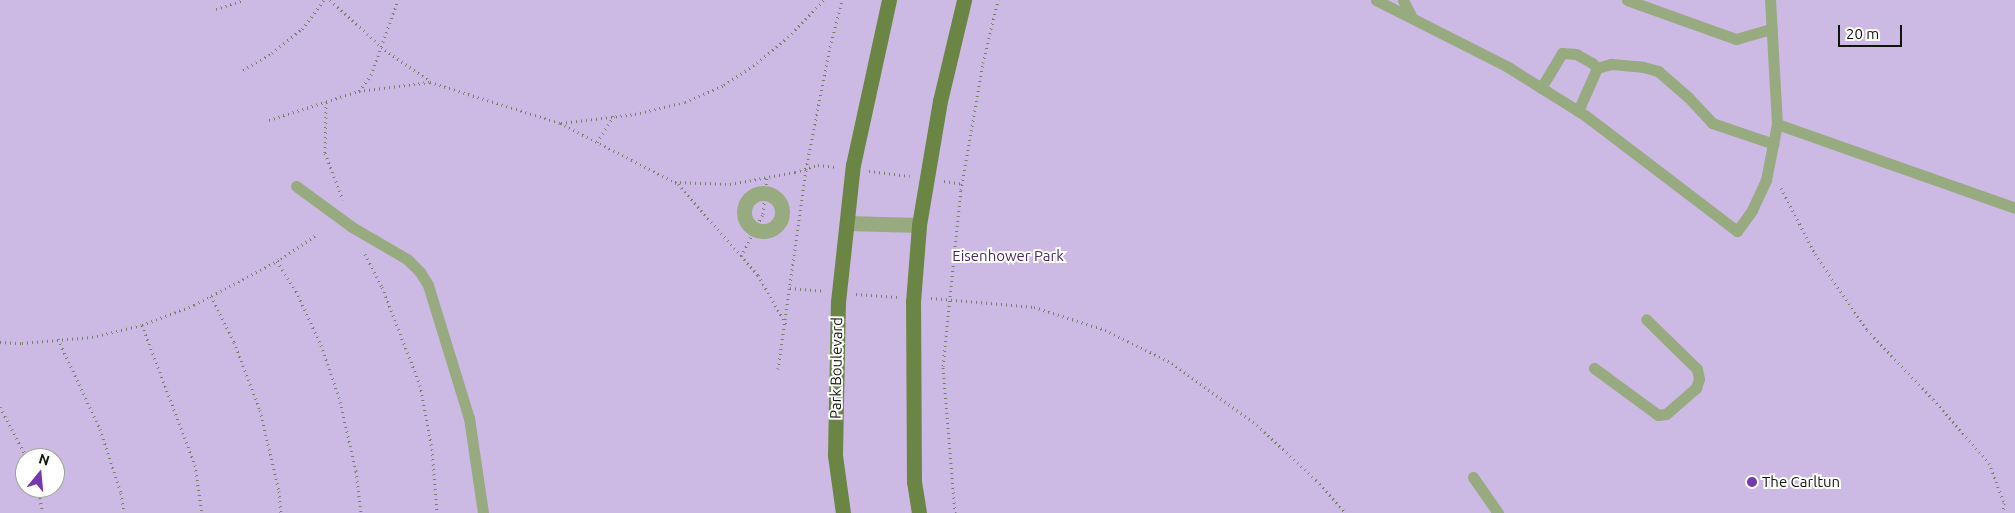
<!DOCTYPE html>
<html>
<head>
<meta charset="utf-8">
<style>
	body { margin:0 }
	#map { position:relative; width:2015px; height:513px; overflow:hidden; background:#edfcdb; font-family:Ubuntu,sans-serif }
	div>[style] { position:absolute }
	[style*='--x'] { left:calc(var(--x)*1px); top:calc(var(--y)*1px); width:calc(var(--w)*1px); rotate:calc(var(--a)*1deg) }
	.green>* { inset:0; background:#ccbae4 }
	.path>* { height:3px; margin-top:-1.5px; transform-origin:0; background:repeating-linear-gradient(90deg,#767f6a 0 1px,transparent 0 5px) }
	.lane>* { height:11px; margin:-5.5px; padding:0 5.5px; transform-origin:5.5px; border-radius:5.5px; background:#97aa80 }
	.street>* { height:15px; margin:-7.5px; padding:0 7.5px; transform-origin:7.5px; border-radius:7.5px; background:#97aa80 }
	.street>.ring { margin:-7.5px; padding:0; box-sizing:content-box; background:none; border:15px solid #97aa80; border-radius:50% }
	.secondary>* { height:15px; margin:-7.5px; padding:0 7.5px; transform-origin:7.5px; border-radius:7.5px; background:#6b8545 }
	.dots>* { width:14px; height:14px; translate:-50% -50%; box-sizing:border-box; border:2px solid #fff; border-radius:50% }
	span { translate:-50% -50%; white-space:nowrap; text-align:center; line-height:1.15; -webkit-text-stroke:4px #fff; paint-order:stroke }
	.park-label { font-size:15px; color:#492968 }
	.street-label { font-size:15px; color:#10150a }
	.poi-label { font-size:15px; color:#10150a }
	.left { translate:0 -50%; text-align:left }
	.north { position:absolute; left:15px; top:448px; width:50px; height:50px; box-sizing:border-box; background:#fff; border:1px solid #9fa19d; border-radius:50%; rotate:17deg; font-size:14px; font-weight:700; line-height:20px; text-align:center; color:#10150a }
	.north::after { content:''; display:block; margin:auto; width:18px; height:22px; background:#7638ad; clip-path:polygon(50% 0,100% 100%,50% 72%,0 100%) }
	.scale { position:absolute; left:1838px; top:25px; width:64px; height:22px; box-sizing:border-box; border:2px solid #10150a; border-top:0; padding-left:6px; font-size:15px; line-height:18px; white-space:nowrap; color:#10150a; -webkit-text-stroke:4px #fff; paint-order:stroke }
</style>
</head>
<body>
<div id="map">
	<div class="green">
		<i style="clip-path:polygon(evenodd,0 0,2015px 0,2015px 513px,0 513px,0 0,25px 458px,55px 458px,55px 488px,25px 488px,25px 458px)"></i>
	</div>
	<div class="path">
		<i style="--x:330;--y:0;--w:74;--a:42.3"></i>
		<i style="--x:385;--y:50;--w:55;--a:34.6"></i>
		<i style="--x:216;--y:9;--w:28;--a:-18"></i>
		<i style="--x:243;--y:70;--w:34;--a:-30"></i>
		<i style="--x:272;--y:53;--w:38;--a:-39"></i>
		<i style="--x:302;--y:29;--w:36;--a:-53"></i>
		<i style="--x:359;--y:91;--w:20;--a:-53"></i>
		<i style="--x:371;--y:75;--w:80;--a:-70.2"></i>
		<i style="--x:326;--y:102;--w:51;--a:91.1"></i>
		<i style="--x:325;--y:153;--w:50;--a:69"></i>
		<i style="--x:269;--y:120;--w:95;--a:-17.9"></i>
		<i style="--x:359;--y:91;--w:72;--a:-7.2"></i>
		<i style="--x:430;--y:82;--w:136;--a:17.5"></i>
		<i style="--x:560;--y:123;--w:133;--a:27.3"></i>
		<i style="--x:678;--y:184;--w:121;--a:48.7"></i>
		<i style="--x:758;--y:275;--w:56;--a:60.3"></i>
		<i style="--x:561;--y:123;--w:75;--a:-6.9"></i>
		<i style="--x:635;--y:114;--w:51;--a:-13.5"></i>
		<i style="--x:685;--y:102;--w:43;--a:-23.6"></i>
		<i style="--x:724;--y:85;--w:40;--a:-34"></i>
		<i style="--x:757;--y:63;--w:40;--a:-40"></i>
		<i style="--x:788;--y:37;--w:52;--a:-45.8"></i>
		<i style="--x:597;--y:142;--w:31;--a:-57"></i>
		<i style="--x:869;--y:171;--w:41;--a:7"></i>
		<i style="--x:944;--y:181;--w:18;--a:9"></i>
		<i style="--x:675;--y:182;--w:55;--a:2.1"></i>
		<i style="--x:730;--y:184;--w:66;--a:-10.5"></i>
		<i style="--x:795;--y:172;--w:24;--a:-17"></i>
		<i style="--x:818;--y:165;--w:19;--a:6"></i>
		<i style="--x:1781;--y:188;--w:74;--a:62.7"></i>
		<i style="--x:1815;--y:254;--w:92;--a:55.6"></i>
		<i style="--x:1867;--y:330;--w:95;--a:46.3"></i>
		<i style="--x:1933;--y:399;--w:85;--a:48.8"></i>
		<i style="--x:1989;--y:463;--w:43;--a:69.4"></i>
		<i style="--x:2004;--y:503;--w:10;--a:96"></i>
		<i style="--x:365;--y:254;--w:37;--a:63"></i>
		<i style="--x:382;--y:287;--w:105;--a:68.8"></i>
		<i style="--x:420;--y:385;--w:65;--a:79.4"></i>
		<i style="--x:432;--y:449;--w:64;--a:85.5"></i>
		<i style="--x:741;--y:256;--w:47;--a:-62.4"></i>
		<i style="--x:763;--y:214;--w:37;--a:-84"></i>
		<i style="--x:277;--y:261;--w:36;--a:58"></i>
		<i style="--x:296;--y:291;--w:60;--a:65.2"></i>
		<i style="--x:321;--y:345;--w:55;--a:70.9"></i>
		<i style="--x:339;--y:397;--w:76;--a:77.1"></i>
		<i style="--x:356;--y:471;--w:42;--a:83.2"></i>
		<i style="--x:790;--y:288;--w:32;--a:5"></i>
		<i style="--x:856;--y:294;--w:41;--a:4.2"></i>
		<i style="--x:211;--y:296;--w:51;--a:63.4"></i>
		<i style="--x:234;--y:342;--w:73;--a:69.1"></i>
		<i style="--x:260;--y:410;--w:83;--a:76.8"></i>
		<i style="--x:279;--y:491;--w:22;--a:85"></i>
		<i style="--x:931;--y:298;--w:103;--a:5"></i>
		<i style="--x:1034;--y:307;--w:75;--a:17.9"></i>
		<i style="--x:1105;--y:330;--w:75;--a:26.2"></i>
		<i style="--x:1172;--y:363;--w:105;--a:36.1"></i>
		<i style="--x:1257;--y:425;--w:81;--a:43"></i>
		<i style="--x:1316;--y:480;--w:45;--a:47.7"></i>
		<i style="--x:142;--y:325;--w:150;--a:69.3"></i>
		<i style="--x:195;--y:465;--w:49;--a:81.7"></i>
		<i style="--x:58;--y:339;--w:99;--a:65"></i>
		<i style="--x:100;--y:429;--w:67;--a:71.8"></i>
		<i style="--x:121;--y:493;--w:20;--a:81"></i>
		<i style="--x:0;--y:342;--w:22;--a:3"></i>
		<i style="--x:22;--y:343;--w:70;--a:-4.9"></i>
		<i style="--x:92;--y:337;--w:51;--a:-13.5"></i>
		<i style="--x:142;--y:325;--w:56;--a:-21"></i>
		<i style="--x:194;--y:305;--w:98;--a:-27.9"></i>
		<i style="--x:281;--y:259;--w:42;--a:-34.4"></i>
		<i style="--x:778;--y:369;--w:202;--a:-82"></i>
		<i style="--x:806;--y:169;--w:124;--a:-78.9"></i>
		<i style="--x:830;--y:47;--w:49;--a:-75.7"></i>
		<i style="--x:0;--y:407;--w:58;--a:62.1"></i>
		<i style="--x:38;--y:488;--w:25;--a:79"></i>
		<i style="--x:955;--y:513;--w:147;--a:-94.7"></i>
		<i style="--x:943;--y:366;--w:177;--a:-84.2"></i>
		<i style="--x:961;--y:190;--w:129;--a:-80.2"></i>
		<i style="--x:983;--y:63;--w:65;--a:-76.6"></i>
	</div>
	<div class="lane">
		<i style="--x:1376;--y:0;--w:148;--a:26.9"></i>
		<i style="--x:1508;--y:67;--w:92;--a:32.1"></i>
		<i style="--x:1586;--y:116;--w:190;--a:37.3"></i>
		<i style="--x:1737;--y:231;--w:26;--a:-54"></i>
		<i style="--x:1752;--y:210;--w:33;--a:-65"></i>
		<i style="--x:1766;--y:180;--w:57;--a:-78.9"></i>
		<i style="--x:1777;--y:124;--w:124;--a:-93.2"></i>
		<i style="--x:1403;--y:0;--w:20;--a:63"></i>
		<i style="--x:1627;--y:0;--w:116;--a:19.7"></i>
		<i style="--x:1736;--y:39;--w:37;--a:-16"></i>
		<i style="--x:1597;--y:68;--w:15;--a:-16"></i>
		<i style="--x:1611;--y:64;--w:32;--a:5"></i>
		<i style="--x:1643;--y:67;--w:16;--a:15"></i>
		<i style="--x:1658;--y:71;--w:40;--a:41"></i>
		<i style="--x:1688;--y:97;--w:35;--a:47"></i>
		<i style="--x:1712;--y:123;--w:65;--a:18.7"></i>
		<i style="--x:1541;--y:88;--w:41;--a:-59"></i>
		<i style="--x:1562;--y:53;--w:14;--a:4"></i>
		<i style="--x:1576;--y:54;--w:18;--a:29"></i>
		<i style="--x:1592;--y:63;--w:7;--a:45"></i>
		<i style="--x:1597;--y:68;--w:47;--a:113.8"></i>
		<i style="--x:1777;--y:124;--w:252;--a:19.4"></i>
		<i style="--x:296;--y:186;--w:69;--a:36.2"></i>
		<i style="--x:352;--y:227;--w:64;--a:30.2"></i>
		<i style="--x:407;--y:259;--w:18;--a:45"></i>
		<i style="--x:420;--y:272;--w:15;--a:58"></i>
		<i style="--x:428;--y:285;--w:139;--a:72.9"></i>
		<i style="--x:469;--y:418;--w:96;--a:81.6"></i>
		<i style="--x:1594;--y:368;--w:79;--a:36.3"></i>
		<i style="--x:1658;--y:415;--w:8;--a:-7"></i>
		<i style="--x:1666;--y:414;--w:40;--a:-41"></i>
		<i style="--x:1696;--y:388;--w:9;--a:-72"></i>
		<i style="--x:1699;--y:379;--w:10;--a:-101"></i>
		<i style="--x:1697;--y:369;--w:71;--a:-135.6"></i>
		<i style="--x:1473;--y:477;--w:44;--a:55.2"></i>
	</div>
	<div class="street">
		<i class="ring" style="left:744px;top:193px;width:23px;height:23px"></i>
		<i style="--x:847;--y:223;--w:72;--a:1.6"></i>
	</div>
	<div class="secondary">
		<i style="--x:843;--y:513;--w:59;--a:-97.9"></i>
		<i style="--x:835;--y:455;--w:153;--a:-88.9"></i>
		<i style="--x:838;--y:302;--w:138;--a:-83.8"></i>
		<i style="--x:853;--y:165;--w:169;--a:-77.7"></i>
		<i style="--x:919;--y:513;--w:31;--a:-99"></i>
		<i style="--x:914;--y:482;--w:180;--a:-90.3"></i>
		<i style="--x:913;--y:302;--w:77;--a:-85.5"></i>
		<i style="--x:919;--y:225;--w:126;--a:-80.4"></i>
		<i style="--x:940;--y:101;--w:104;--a:-76.6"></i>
	</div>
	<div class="dots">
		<i style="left:1752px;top:482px;background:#7638ad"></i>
	</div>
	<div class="park-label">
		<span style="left:1008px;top:256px">Eisenhower Park</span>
	</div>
	<div class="street-label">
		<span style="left:836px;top:368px;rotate:-89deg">Park Boulevard</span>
	</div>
	<div class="poi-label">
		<span class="left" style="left:1762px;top:482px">The Carltun</span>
	</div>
	<div class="north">N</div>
	<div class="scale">20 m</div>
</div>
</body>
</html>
